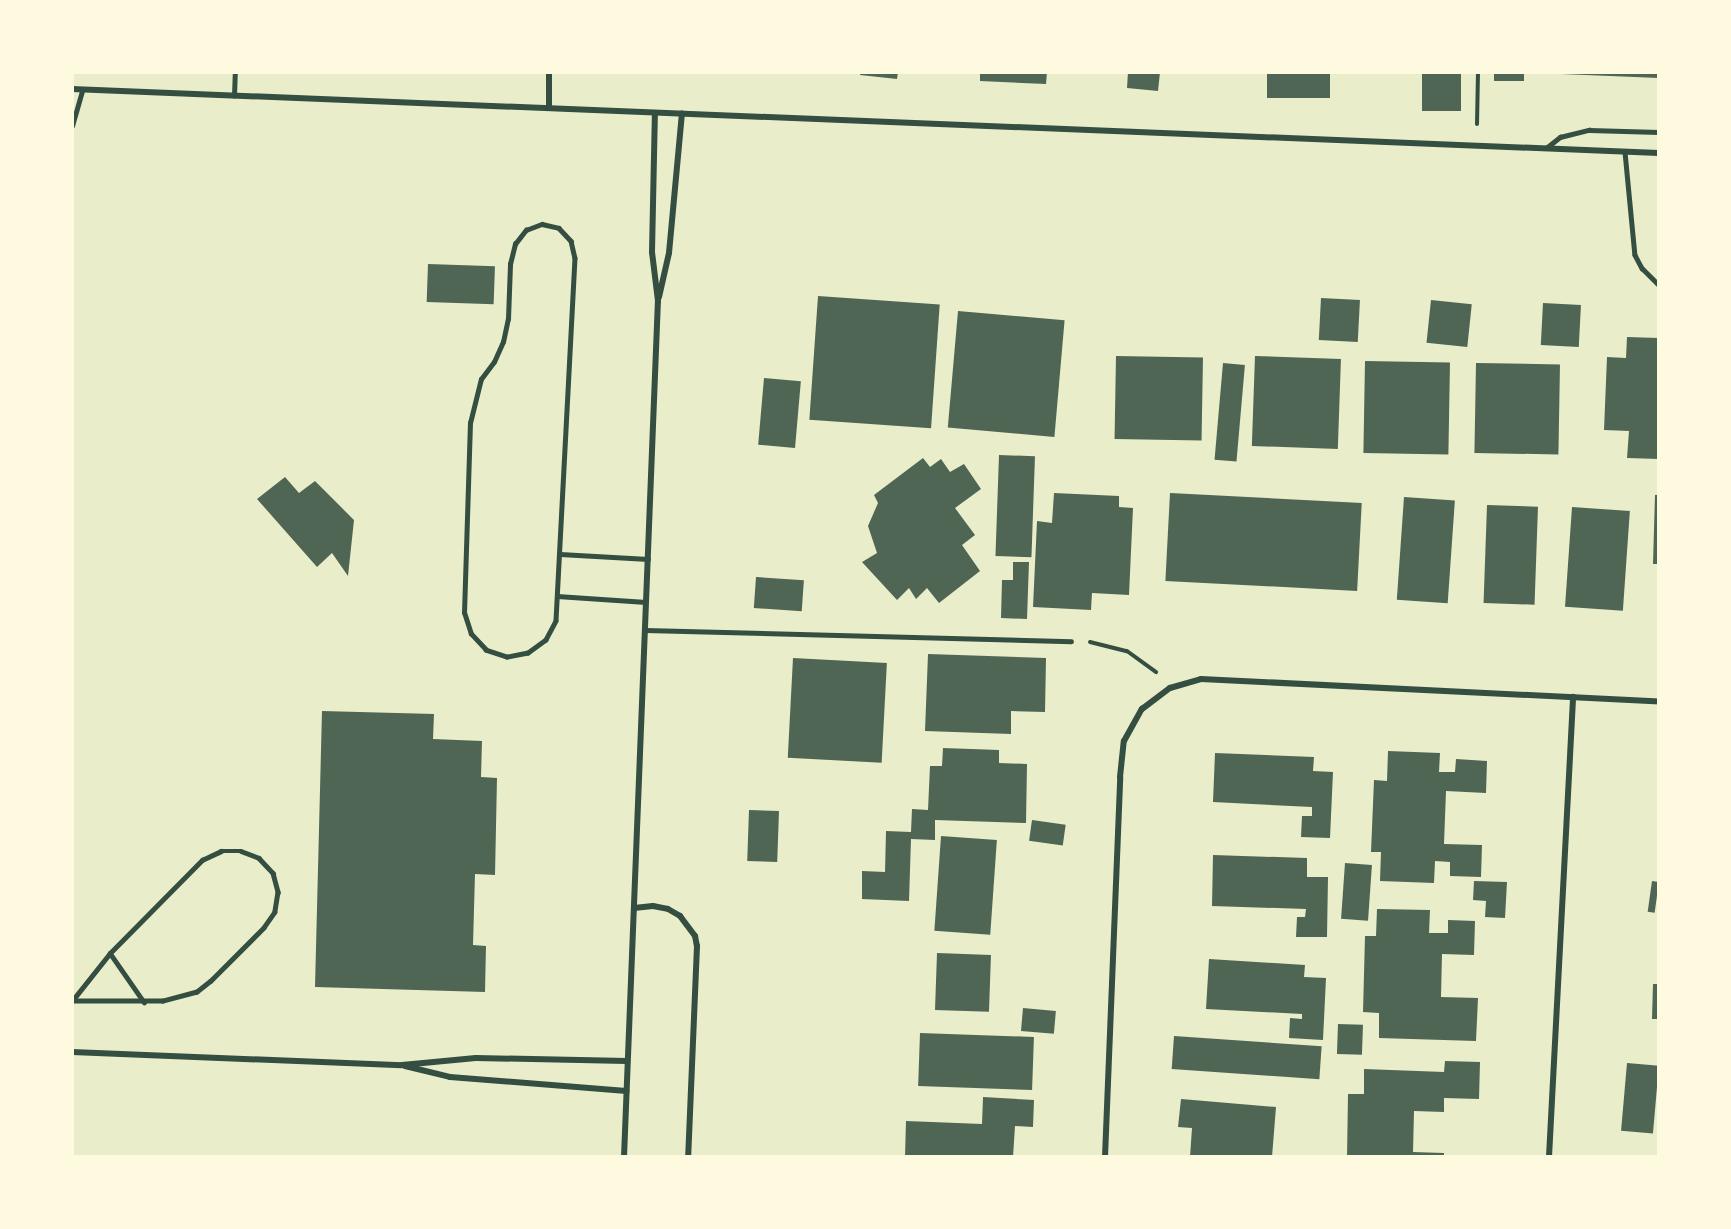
<!DOCTYPE html>
<html>
<head>
<meta charset="utf-8">
<style>
	body { margin:0 }
	#map { position:relative; width:1731px; height:1229px; overflow:hidden; background:#e9edc9; font-family:"Varela Round",sans-serif }
	div>[style] { position:absolute }
	[style*='--x'] { left:calc(var(--x)*1px); top:calc(var(--y)*1px); width:calc(var(--w)*1px); rotate:calc(var(--a)*1deg) }
	.building>* { inset:0; background:#4f6655; transform-origin:0 0 }
	.path>* { height:4px; margin:-2px; padding:0 2px; transform-origin:2px; border-radius:2px; background:#344e41 }
	.service>* { height:4.5px; margin:-2.25px; padding:0 2.25px; transform-origin:2.25px; border-radius:2.25px; background:#344e41 }
	.minor>* { height:6px; margin:-3px; padding:0 3px; transform-origin:3px; border-radius:3px; background:#344e41 }
	span { translate:-50% -50%; white-space:nowrap; text-align:center; line-height:1.15; -webkit-text-stroke:6px #fefae0; paint-order:stroke }
	.frame { position:absolute; inset:0; border:74px solid #fefae0; pointer-events:none }
</style>
</head>
<body>
<div id="map">
	<div class="building">
		<i style="clip-path:polygon(861px 72px,898px 72px,897px 79px,860px 75px)"></i>
		<i style="clip-path:polygon(980px 72px,1047px 72px,1046px 84px,980px 81px)"></i>
		<i style="clip-path:polygon(1128px 72px,1160px 72px,1158px 91px,1127px 88px)"></i>
		<i style="left:1267px;top:72px;width:63px;height:26px"></i>
		<i style="left:1422px;top:72px;width:39px;height:39px"></i>
		<i style="left:1494px;top:72px;width:30px;height:9px"></i>
		<i style="clip-path:polygon(1561px 72px,1659px 72px,1659px 78px,1561px 74px)"></i>
		<i style="left:428px;top:264px;width:67px;height:38px;rotate:2deg"></i>
		<i style="left:818px;top:296px;width:122px;height:124px;rotate:4deg"></i>
		<i style="left:1321px;top:298px;width:39px;height:42px;rotate:3deg"></i>
		<i style="left:1431px;top:300px;width:41px;height:43px;rotate:6deg"></i>
		<i style="left:1543px;top:303px;width:38px;height:42px;rotate:3deg"></i>
		<i style="left:958px;top:311px;width:107px;height:117px;rotate:5deg"></i>
		<i style="clip-path:polygon(1627px 337px,1659px 338px,1659px 459px,1627px 458px,1629px 431px,1604px 430px,1607px 357px,1626px 358px)"></i>
		<i style="left:1116px;top:356px;width:87px;height:83px;rotate:1deg"></i>
		<i style="left:1255px;top:356px;width:86px;height:90px;rotate:2deg"></i>
		<i style="left:1365px;top:361px;width:85px;height:92px;rotate:1deg"></i>
		<i style="left:1223px;top:363px;width:22px;height:97px;rotate:5deg"></i>
		<i style="left:1476px;top:363px;width:84px;height:90px;rotate:1deg"></i>
		<i style="left:764px;top:378px;width:37px;height:67px;rotate:5deg"></i>
		<i style="left:999px;top:455px;width:36px;height:101px;rotate:2deg"></i>
		<i style="clip-path:polygon(923px 458px,930px 467px,941px 459px,950px 472px,964px 464px,981px 489px,955px 508px,975px 535px,962px 545px,980px 571px,939px 603px,927px 588px,916px 599px,909px 588px,897px 600px,862px 562px,877px 553px,868px 526px,878px 503px,874px 495px)"></i>
		<i style="clip-path:polygon(285px 477px,299px 493px,315px 481px,354px 520px,348px 576px,332px 553px,317px 567px,257px 499px)"></i>
		<i style="clip-path:polygon(1054px 493px,1119px 496px,1119px 507px,1133px 508px,1129px 595px,1092px 593px,1091px 610px,1033px 607px,1037px 521px,1052px 523px)"></i>
		<i style="left:1170px;top:493px;width:192px;height:88px;rotate:3deg"></i>
		<i style="clip-path:polygon(1655px 495px,1659px 495px,1659px 564px,1653px 564px)"></i>
		<i style="left:1404px;top:497px;width:51px;height:103px;rotate:4deg"></i>
		<i style="left:1487px;top:505px;width:51px;height:98px;rotate:2deg"></i>
		<i style="left:1572px;top:507px;width:58px;height:100px;rotate:4deg"></i>
		<i style="clip-path:polygon(1013px 562px,1029px 562px,1027px 619px,1001px 618px,1002px 580px,1013px 580px)"></i>
		<i style="left:756px;top:577px;width:48px;height:31px;rotate:4deg"></i>
		<i style="clip-path:polygon(928px 654px,1046px 658px,1045px 712px,1011px 711px,1011px 734px,925px 731px)"></i>
		<i style="left:793px;top:658px;width:94px;height:100px;rotate:3deg"></i>
		<i style="clip-path:polygon(322px 711px,434px 714px,433px 739px,482px 741px,481px 777px,497px 778px,495px 875px,475px 874px,473px 945px,486px 946px,485px 992px,315px 987px)"></i>
		<i style="clip-path:polygon(943px 748px,999px 750px,999px 763px,1027px 764px,1026px 823px,935px 820px,935px 840px,911px 839px,909px 901px,862px 899px,862px 871px,885px 872px,886px 831px,911px 832px,912px 809px,928px 810px,930px 766px,942px 766px)"></i>
		<i style="clip-path:polygon(1388px 751px,1440px 753px,1439px 772px,1455px 772px,1456px 759px,1487px 761px,1486px 793px,1446px 791px,1444px 844px,1482px 845px,1481px 877px,1450px 876px,1450px 862px,1435px 861px,1434px 883px,1380px 881px,1381px 852px,1371px 852px,1374px 780px,1387px 781px)"></i>
		<i style="clip-path:polygon(1215px 753px,1314px 757px,1313px 771px,1333px 772px,1330px 838px,1301px 837px,1302px 816px,1312px 816px,1312px 807px,1213px 802px)"></i>
		<i style="left:749px;top:810px;width:30px;height:51px;rotate:2deg"></i>
		<i style="left:1032px;top:820px;width:34px;height:21px;rotate:8deg"></i>
		<i style="left:941px;top:836px;width:56px;height:95px;rotate:4deg"></i>
		<i style="clip-path:polygon(1213px 855px,1307px 858px,1307px 877px,1328px 877px,1327px 937px,1296px 937px,1297px 917px,1305px 917px,1306px 909px,1212px 906px)"></i>
		<i style="left:1345px;top:863px;width:27px;height:56px;rotate:4deg"></i>
		<i style="clip-path:polygon(1474px 881px,1507px 882px,1505px 918px,1485px 917px,1486px 901px,1473px 900px)"></i>
		<i style="left:1652px;top:881px;width:7px;height:31px;rotate:8deg"></i>
		<i style="clip-path:polygon(1377px 909px,1430px 910px,1429px 933px,1448px 933px,1448px 920px,1475px 921px,1474px 955px,1442px 954px,1441px 997px,1478px 998px,1476px 1041px,1379px 1038px,1379px 1013px,1363px 1012px,1365px 936px,1376px 936px)"></i>
		<i style="left:937px;top:953px;width:54px;height:57px;rotate:2deg"></i>
		<i style="clip-path:polygon(1209px 959px,1305px 965px,1304px 977px,1326px 978px,1323px 1040px,1289px 1038px,1290px 1018px,1302px 1019px,1302px 1014px,1206px 1009px)"></i>
		<i style="clip-path:polygon(1653px 984px,1659px 984px,1659px 1019px,1652px 1019px)"></i>
		<i style="left:1023px;top:1008px;width:33px;height:23px;rotate:5deg"></i>
		<i style="left:1338px;top:1024px;width:25px;height:30px;rotate:2deg"></i>
		<i style="left:920px;top:1033px;width:114px;height:53px;rotate:2deg"></i>
		<i style="left:1174px;top:1036px;width:148px;height:33px;rotate:4deg"></i>
		<i style="clip-path:polygon(1445px 1061px,1480px 1062px,1479px 1099px,1444px 1098px,1444px 1112px,1414px 1111px,1413px 1152px,1444px 1153px,1444px 1157px,1347px 1157px,1348px 1094px,1364px 1094px,1364px 1069px,1444px 1072px)"></i>
		<i style="left:1627px;top:1063px;width:32px;height:68px;rotate:5deg"></i>
		<i style="clip-path:polygon(983px 1097px,1034px 1100px,1033px 1127px,1015px 1126px,1013px 1157px,905px 1157px,906px 1121px,982px 1124px)"></i>
		<i style="clip-path:polygon(1181px 1099px,1276px 1107px,1272px 1157px,1190px 1157px,1192px 1128px,1178px 1127px)"></i>
	</div>
	<div class="path">
		<i style="--x:1477;--y:124;--w:52;--a:-88.9"></i>
		<i style="--x:1090;--y:642;--w:38;--a:14"></i>
		<i style="--x:1127;--y:651;--w:36;--a:36"></i>
	</div>
	<div class="service">
		<i style="--x:234;--y:96;--w:24;--a:-88"></i>
		<i style="--x:72;--y:126;--w:37;--a:-74"></i>
		<i style="--x:1546;--y:148;--w:18;--a:-38"></i>
		<i style="--x:1560;--y:137;--w:30;--a:-14"></i>
		<i style="--x:1589;--y:130;--w:70;--a:1.6"></i>
		<i style="--x:1625;--y:152;--w:103;--a:84.5"></i>
		<i style="--x:1635;--y:255;--w:15;--a:62"></i>
		<i style="--x:1642;--y:268;--w:24;--a:45"></i>
		<i style="--x:542;--y:224;--w:17;--a:13"></i>
		<i style="--x:559;--y:228;--w:18;--a:47"></i>
		<i style="--x:571;--y:241;--w:17;--a:77"></i>
		<i style="--x:575;--y:258;--w:363;--a:93"></i>
		<i style="--x:556;--y:621;--w:21;--a:118"></i>
		<i style="--x:546;--y:640;--w:22;--a:144"></i>
		<i style="--x:528;--y:653;--w:21;--a:169"></i>
		<i style="--x:507;--y:657;--w:22;--a:-162"></i>
		<i style="--x:486;--y:650;--w:22;--a:-133"></i>
		<i style="--x:471;--y:634;--w:22;--a:-108"></i>
		<i style="--x:464;--y:613;--w:190;--a:-88.2"></i>
		<i style="--x:470;--y:423;--w:45;--a:-76"></i>
		<i style="--x:481;--y:379;--w:21;--a:-53"></i>
		<i style="--x:494;--y:362;--w:22;--a:-66"></i>
		<i style="--x:503;--y:342;--w:24;--a:-78"></i>
		<i style="--x:508;--y:319;--w:55;--a:-87.9"></i>
		<i style="--x:510;--y:264;--w:21;--a:-76"></i>
		<i style="--x:515;--y:244;--w:18;--a:-52"></i>
		<i style="--x:526;--y:230;--w:17;--a:-21"></i>
		<i style="--x:560;--y:554;--w:88;--a:3.3"></i>
		<i style="--x:557;--y:596;--w:89;--a:3.9"></i>
		<i style="--x:645;--y:630;--w:426;--a:1.5"></i>
		<i style="--x:110;--y:953;--w:60;--a:55.2"></i>
		<i style="--x:72;--y:1001;--w:61;--a:-51.6"></i>
		<i style="--x:110;--y:953;--w:131;--a:-45.3"></i>
		<i style="--x:202;--y:860;--w:21;--a:-25"></i>
		<i style="--x:221;--y:851;--w:20;--a:0"></i>
		<i style="--x:241;--y:851;--w:19;--a:21"></i>
		<i style="--x:259;--y:858;--w:21;--a:47"></i>
		<i style="--x:273;--y:873;--w:20;--a:75"></i>
		<i style="--x:278;--y:892;--w:20;--a:99"></i>
		<i style="--x:275;--y:912;--w:19;--a:125"></i>
		<i style="--x:264;--y:928;--w:75;--a:135"></i>
		<i style="--x:211;--y:981;--w:18;--a:142"></i>
		<i style="--x:197;--y:992;--w:35;--a:165"></i>
		<i style="--x:163;--y:1001;--w:91;--a:180"></i>
	</div>
	<div class="minor">
		<i style="--x:72;--y:89;--w:1588;--a:2.31"></i>
		<i style="--x:549;--y:108;--w:36;--a:-90"></i>
		<i style="--x:659;--y:297;--w:45;--a:-77.2"></i>
		<i style="--x:669;--y:253;--w:140;--a:-84.7"></i>
		<i style="--x:634;--y:908;--w:19;--a:-6"></i>
		<i style="--x:653;--y:906;--w:15;--a:11"></i>
		<i style="--x:668;--y:909;--w:14;--a:30"></i>
		<i style="--x:680;--y:916;--w:25;--a:53"></i>
		<i style="--x:695;--y:936;--w:10;--a:79"></i>
		<i style="--x:697;--y:946;--w:211;--a:92.4"></i>
		<i style="--x:72;--y:1052;--w:330;--a:2.3"></i>
		<i style="--x:402;--y:1065;--w:74;--a:-5.4"></i>
		<i style="--x:476;--y:1058;--w:151;--a:1.1"></i>
		<i style="--x:405;--y:1066;--w:46;--a:13.7"></i>
		<i style="--x:450;--y:1077;--w:177;--a:4.5"></i>
		<i style="--x:624;--y:1157;--w:857;--a:-87.73"></i>
		<i style="--x:658;--y:301;--w:49;--a:-97"></i>
		<i style="--x:652;--y:252;--w:139;--a:-88.8"></i>
		<i style="--x:1105;--y:1157;--w:380;--a:-87.7"></i>
		<i style="--x:1120;--y:777;--w:36;--a:-84"></i>
		<i style="--x:1124;--y:741;--w:37;--a:-61"></i>
		<i style="--x:1142;--y:709;--w:35;--a:-37"></i>
		<i style="--x:1170;--y:688;--w:32;--a:-16"></i>
		<i style="--x:1201;--y:679;--w:459;--a:2.8"></i>
		<i style="--x:1549;--y:1157;--w:461;--a:-87"></i>
	</div>
	<div class="frame"></div>
</div>
</body>
</html>
